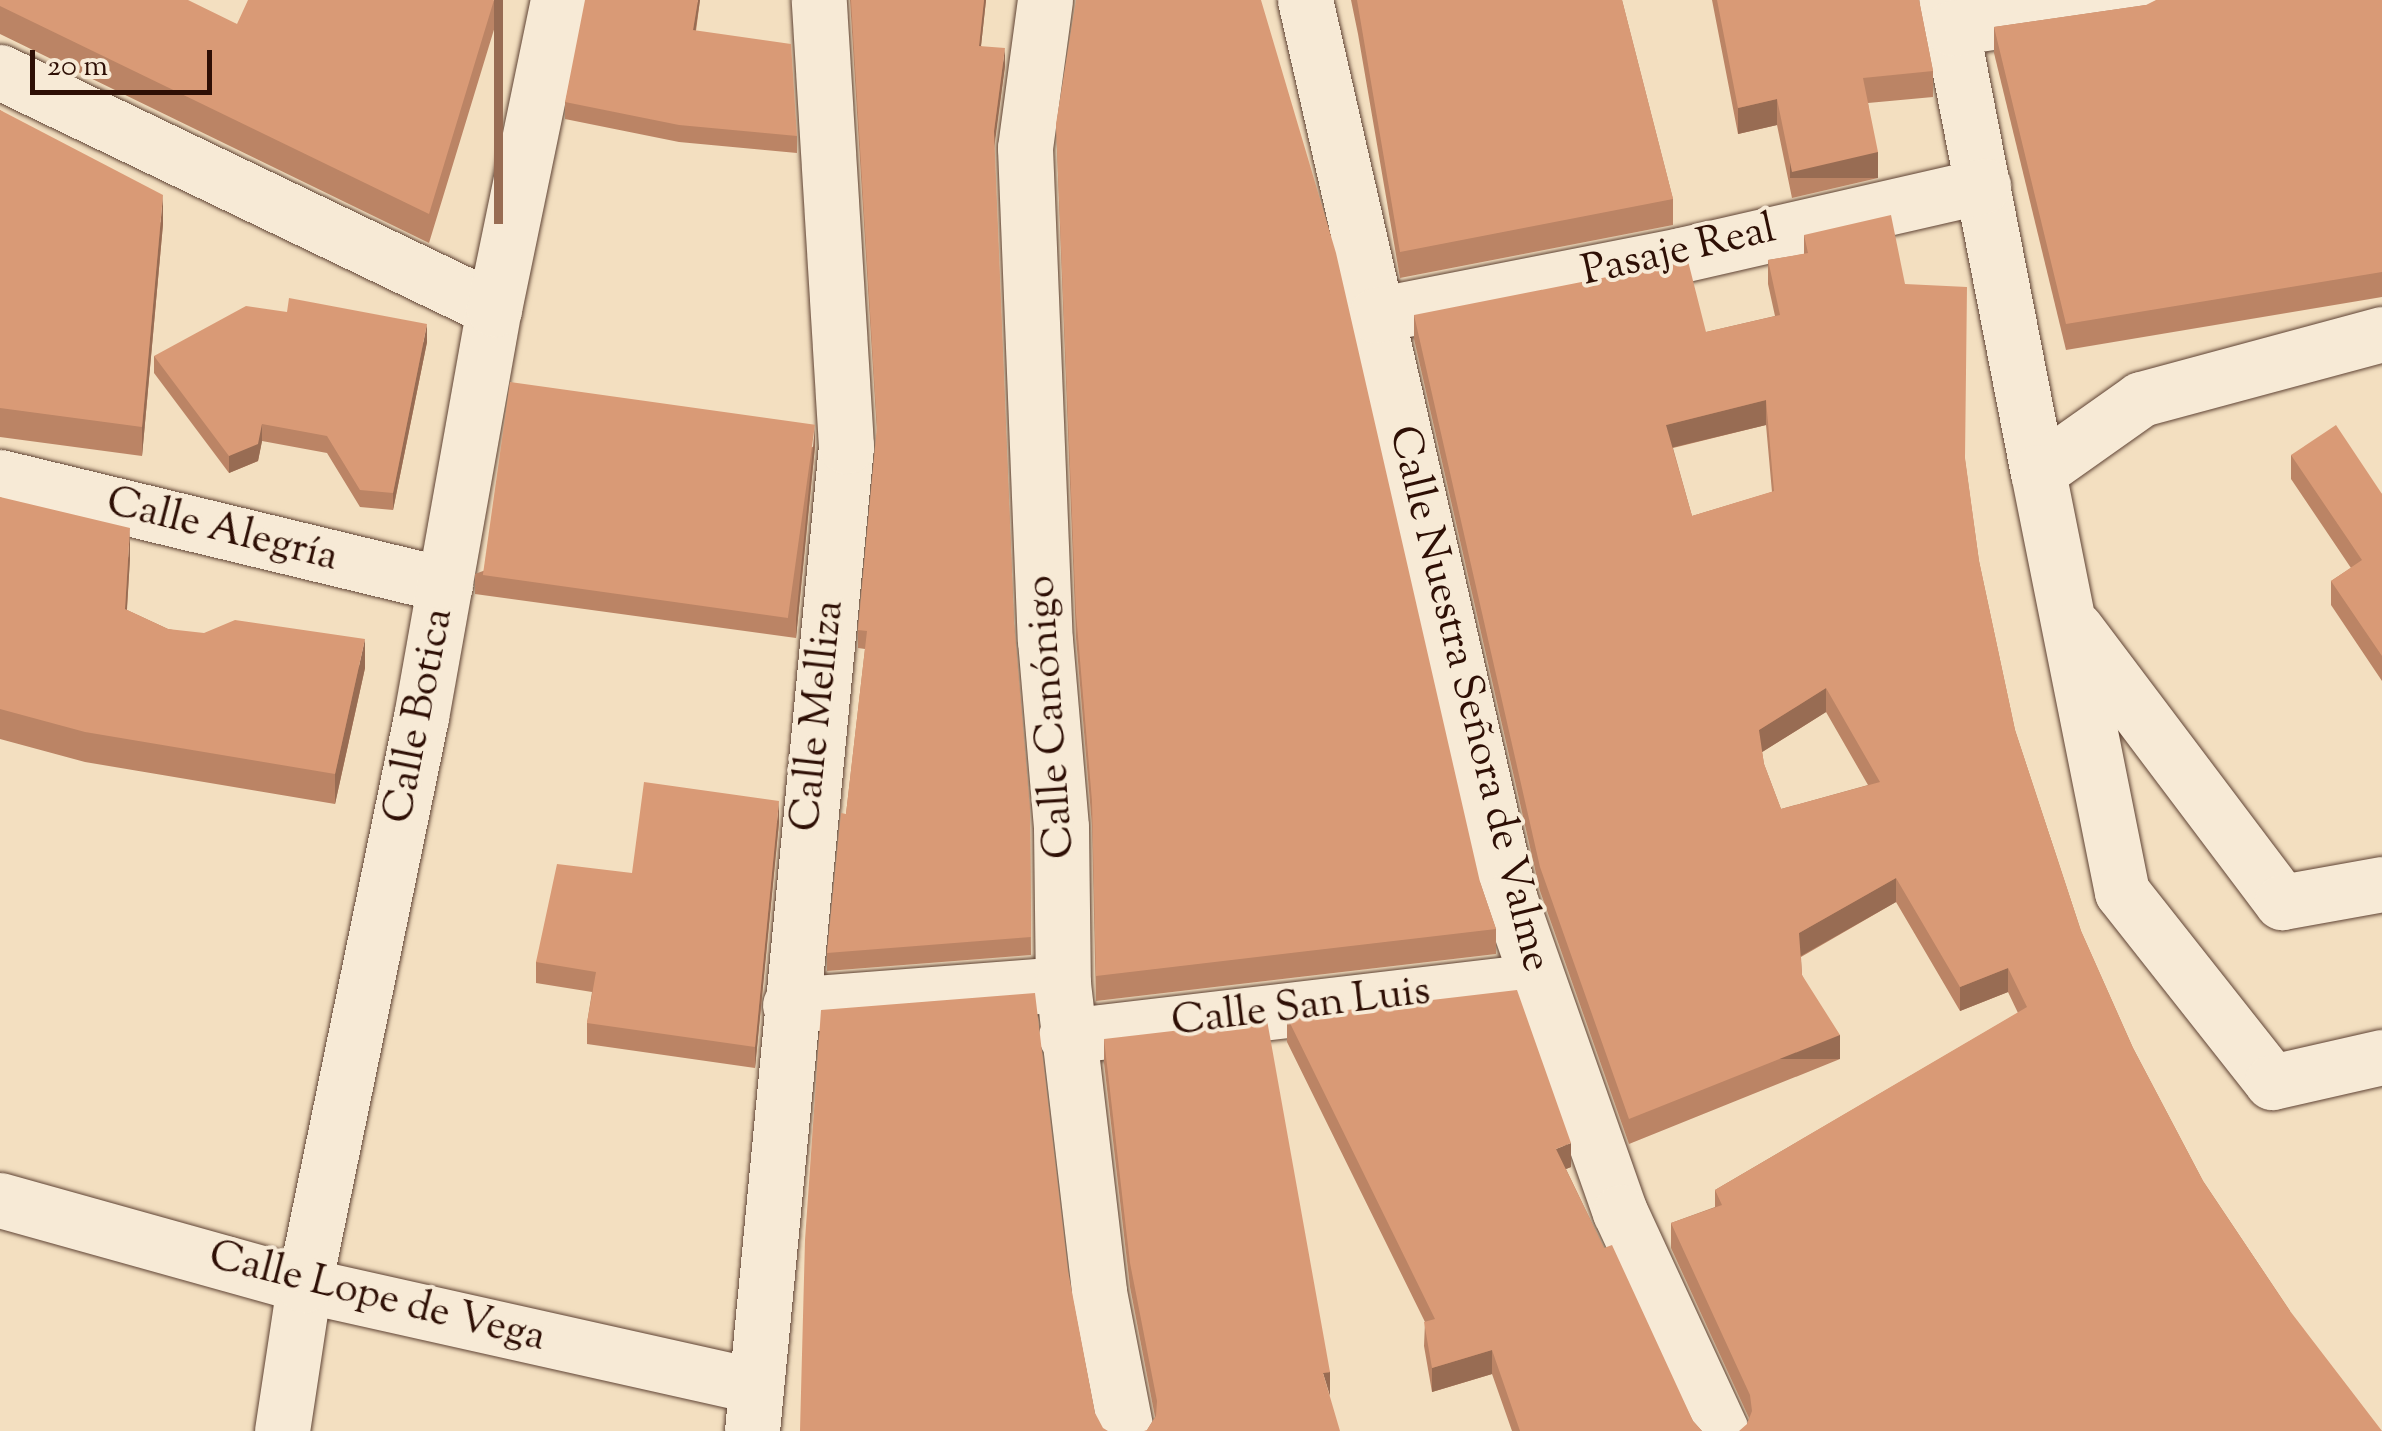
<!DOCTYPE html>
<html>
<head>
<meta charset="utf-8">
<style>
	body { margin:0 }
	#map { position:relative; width:2382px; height:1431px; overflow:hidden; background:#f3dfc0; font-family:"Sorts Mill Goudy",serif }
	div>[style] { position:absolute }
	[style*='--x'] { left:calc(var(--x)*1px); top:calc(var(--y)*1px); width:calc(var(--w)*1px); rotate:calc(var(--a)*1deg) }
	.roads { filter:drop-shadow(0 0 2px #5f4334) drop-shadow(0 0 2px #5f4334) }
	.street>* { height:55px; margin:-27.5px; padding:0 27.5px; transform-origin:27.5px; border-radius:27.5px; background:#f7ead6 }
	.secondary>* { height:55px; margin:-27.5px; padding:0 27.5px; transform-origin:27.5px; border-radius:27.5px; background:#f7ead6 }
	.wall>* { inset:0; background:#bb8465 }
	.shaded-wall>* { inset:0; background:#986c53; transform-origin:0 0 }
	.building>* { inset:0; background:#d99a76; transform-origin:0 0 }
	span { translate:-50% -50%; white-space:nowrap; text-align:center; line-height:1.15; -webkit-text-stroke:8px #f7ead6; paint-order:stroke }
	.street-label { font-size:42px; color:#2e0f05 }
	.scale { position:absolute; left:30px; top:50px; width:182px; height:45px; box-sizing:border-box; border:5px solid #2e0f05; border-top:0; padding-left:12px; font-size:30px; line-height:35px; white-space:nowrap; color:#2e0f05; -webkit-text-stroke:8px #f7ead6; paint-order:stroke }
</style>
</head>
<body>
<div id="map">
	<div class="roads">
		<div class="street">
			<i style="--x:1305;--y:0;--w:923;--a:77.17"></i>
			<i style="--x:1510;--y:900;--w:331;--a:70.6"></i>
			<i style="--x:1620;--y:1212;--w:241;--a:65.2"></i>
			<i style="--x:1946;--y:0;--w:481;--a:79"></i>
			<i style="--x:1952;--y:28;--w:190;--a:-8.5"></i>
			<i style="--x:0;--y:72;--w:548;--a:25.63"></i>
			<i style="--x:1376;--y:315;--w:311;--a:-11.1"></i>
			<i style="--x:1681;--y:255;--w:310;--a:-12.9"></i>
			<i style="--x:2382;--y:334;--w:250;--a:164.9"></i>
			<i style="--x:2141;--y:399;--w:126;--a:144.7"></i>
			<i style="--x:2038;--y:472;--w:428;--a:78.7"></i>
			<i style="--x:2122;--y:892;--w:242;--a:51.7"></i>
			<i style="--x:2272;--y:1082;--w:113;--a:-12.8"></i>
			<i style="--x:0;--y:477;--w:458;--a:13.6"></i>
			<i style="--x:2076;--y:629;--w:342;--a:53"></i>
			<i style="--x:2282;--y:902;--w:102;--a:-10.2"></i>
			<i style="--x:790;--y:1005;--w:274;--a:-4.4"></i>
			<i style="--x:1066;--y:1036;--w:473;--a:-6.7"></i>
			<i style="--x:0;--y:1200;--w:316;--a:15.6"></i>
			<i style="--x:304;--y:1285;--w:463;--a:12.6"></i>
			<i style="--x:282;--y:1431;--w:148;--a:-81.4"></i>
			<i style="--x:304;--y:1285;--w:580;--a:-78.36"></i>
			<i style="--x:421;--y:717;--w:414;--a:-79.9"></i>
			<i style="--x:494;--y:309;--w:316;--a:-78.3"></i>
			<i style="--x:752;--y:1431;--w:989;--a:-84.55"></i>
			<i style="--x:846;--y:446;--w:447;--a:-93.5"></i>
		</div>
		<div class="secondary">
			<i style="--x:1045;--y:0;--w:149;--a:97.7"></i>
			<i style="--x:1025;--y:148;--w:492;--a:87.7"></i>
			<i style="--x:1045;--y:640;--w:188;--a:85.1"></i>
			<i style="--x:1061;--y:827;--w:157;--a:89.3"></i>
			<i style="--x:1063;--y:984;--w:310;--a:83.3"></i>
			<i style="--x:1099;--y:1292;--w:142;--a:79"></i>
		</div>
	</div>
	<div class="wall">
		<i style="clip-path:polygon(0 0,237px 24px,503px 0,429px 243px,0 34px)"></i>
		<i style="clip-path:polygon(700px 0,696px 31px,797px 136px,797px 153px,679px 142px,565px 119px,565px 102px)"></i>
		<i style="clip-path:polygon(850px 0,986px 0,981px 46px,1005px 66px,994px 145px,1014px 623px,1030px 810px,1031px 955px,827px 971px,827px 953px,846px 814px,865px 649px,858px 648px,858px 630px,877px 433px)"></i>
		<i style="clip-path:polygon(1351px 0,1622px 0,1673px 199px,1673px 225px,1400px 278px,1358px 34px)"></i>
		<i style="clip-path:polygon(1712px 0,1919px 0,1933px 71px,1933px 97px,1868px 103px,1878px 178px,1792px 198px,1777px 125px,1738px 134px)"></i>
		<i style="clip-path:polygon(2382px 0,2382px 297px,2066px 350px,1994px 53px,1994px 27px,2146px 5px)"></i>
		<i style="clip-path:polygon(0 110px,163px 224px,142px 456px,0 437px)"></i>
		<i style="clip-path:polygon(1056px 124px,1480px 882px,1496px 929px,1496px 954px,1096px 1001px,1092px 826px,1076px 638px)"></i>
		<i style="clip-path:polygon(evenodd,1804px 235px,1905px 284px,1965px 460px,1979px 561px,2015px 730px,2081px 931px,2133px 1048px,2203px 1181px,2290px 1311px,1747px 1424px,1749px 1418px,1671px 1248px,1671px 1223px,1715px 1207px,1715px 1190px,2018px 1013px,2008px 992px,1960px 1011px,1896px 902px,1801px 957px,1802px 975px,1840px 1059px,1629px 1144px,1540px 891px,1414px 339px,1414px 315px,1706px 332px,1775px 316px,1768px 284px,1768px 260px,1804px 254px,1804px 235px,1766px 425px,1772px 492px,1692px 516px,1673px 448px,1766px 425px,1804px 235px,1826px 712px,1868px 785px,1781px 809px,1764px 764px,1762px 752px,1826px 712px)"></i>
		<i style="clip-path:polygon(427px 342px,393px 510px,360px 507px,327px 453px,262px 441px,258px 461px,229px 473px,154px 373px,154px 356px)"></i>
		<i style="clip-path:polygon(815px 446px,796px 638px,475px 594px,475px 574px)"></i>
		<i style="clip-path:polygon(2291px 455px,2382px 494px,2382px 681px,2331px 605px,2331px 581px,2351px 568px,2291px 479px)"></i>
		<i style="clip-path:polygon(0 497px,130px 558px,127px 610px,168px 629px,365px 668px,335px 804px,85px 762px,0 739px)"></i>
		<i style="clip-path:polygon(779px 822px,755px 1068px,587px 1044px,587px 1023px,592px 992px,536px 983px,536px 962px,632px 873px)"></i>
		<i style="clip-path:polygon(1287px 1017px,1571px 1167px,1566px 1169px,1604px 1248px,1693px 1421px,1702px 1431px,1512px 1431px,1492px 1374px,1432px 1392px,1424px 1346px,1425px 1322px,1287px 1042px)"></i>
		<i style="clip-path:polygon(1104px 1039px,1330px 1372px,1147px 1430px,1155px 1417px,1130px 1287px,1104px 1063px)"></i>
	</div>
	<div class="shaded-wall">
		<i style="left:494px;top:0;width:9px;height:224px"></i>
		<i style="clip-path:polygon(698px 0,700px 0,693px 47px,693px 30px)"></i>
		<i style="clip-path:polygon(984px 0,986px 0,979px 64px,979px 46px)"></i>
		<i style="clip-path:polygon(1005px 48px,1005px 66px,994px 149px,994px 131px)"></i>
		<i style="clip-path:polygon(1777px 99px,1777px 125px,1738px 134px,1738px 108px)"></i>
		<i style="left:1878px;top:152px;width:26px;height:88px;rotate:90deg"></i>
		<i style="clip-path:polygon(163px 195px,163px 224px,142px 456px,142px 427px)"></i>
		<i style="clip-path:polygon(427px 324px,427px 342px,393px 510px,393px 493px)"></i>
		<i style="clip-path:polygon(1766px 400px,1766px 425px,1666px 449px,1666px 425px)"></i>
		<i style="clip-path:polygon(262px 424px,262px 441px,258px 461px,229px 473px,229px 456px)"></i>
		<i style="clip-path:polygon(815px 427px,815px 446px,796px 638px,796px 619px)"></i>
		<i style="clip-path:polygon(130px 528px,130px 558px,125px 638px,125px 609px)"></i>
		<i style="clip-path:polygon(365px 639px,365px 668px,335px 804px,335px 774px)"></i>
		<i style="clip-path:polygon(1826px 688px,1826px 712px,1759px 754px,1759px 730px)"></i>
		<i style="clip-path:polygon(779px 801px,779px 822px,755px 1068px,755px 1047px)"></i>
		<i style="clip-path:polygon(1896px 878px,1896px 902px,1799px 957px,1799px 933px)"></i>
		<i style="clip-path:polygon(2008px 968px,2008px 992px,1960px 1011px,1960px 987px)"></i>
		<i style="left:1840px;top:1035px;width:24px;height:227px;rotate:90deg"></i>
		<i style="clip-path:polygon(1571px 1143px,1571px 1167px,1556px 1173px,1556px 1149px)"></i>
		<i style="clip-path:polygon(1492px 1350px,1492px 1374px,1432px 1392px,1432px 1368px)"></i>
		<i style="clip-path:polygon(1330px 1372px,1330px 1396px,1323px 1373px)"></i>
	</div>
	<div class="building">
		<i style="clip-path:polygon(0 0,188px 0,237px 24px,248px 0,494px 0,429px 214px,0 6px)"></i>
		<i style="clip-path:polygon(585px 0,698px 0,693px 30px,791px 44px,797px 136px,679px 125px,565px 102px)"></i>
		<i style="clip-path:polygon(851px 0,984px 0,979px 46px,1005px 48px,994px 131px,1014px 623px,1030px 810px,1031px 937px,827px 953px,841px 813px,846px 814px,867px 631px,858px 630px,877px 426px)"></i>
		<i style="clip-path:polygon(1076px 0,1261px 0,1336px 253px,1480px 882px,1496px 929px,1096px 976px,1092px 801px,1076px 613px,1056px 124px)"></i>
		<i style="clip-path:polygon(1357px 0,1622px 0,1673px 199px,1400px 252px)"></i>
		<i style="clip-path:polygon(1717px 0,1919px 0,1933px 71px,1863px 78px,1878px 152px,1792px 172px,1777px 99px,1738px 108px)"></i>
		<i style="clip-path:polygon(2156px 0,2382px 0,2382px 272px,2066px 324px,1994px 27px,2146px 5px)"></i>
		<i style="clip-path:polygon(0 110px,163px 195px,142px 427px,0 408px)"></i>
		<i style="clip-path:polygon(evenodd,1891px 215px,1905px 284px,1967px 287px,1965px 458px,1979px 561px,2015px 730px,2081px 931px,2133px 1048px,2203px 1181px,2290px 1311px,2382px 1431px,1739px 1431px,1747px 1424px,1752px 1411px,1750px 1395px,1671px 1223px,1722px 1205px,1715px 1190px,2027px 1007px,2008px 968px,1960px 987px,1896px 878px,1799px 933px,1802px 975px,1840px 1035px,1629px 1119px,1540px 867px,1414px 315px,1688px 261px,1706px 332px,1780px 315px,1768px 260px,1808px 253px,1804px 235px,1891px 215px,1766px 400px,1774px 491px,1692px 516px,1666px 425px,1766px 400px,1891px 215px,1826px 688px,1880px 782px,1781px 809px,1764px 764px,1759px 730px,1826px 688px)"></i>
		<i style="clip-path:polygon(289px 298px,427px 324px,393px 493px,360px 490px,327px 436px,262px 424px,258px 444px,229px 456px,154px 356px,246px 306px,287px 312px)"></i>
		<i style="left:510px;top:382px;width:308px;height:195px;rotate:8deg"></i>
		<i style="clip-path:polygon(2336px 425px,2382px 494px,2382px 656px,2331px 581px,2362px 560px,2291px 455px)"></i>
		<i style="clip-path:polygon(0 497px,130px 528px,125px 609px,168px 629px,204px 633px,235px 620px,365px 639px,335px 774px,85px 732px,0 709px)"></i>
		<i style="clip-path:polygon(644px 782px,779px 801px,755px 1047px,587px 1023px,596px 972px,536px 962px,557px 864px,632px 873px)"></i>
		<i style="clip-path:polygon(1517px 990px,1571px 1143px,1556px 1149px,1604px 1248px,1612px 1245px,1693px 1421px,1702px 1431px,1520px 1431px,1492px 1350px,1432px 1368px,1424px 1322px,1435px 1319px,1287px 1017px)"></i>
		<i style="clip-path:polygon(1035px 993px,1068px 1271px,1095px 1413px,1103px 1428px,1108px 1431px,800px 1431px,805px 1240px,821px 1010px)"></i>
		<i style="clip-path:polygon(1267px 1020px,1330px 1372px,1323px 1373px,1340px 1431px,1144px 1431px,1147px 1430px,1156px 1416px,1157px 1401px,1130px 1263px,1104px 1039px)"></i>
	</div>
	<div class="street-label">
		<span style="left:1679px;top:252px;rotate:-13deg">Pasaje Real</span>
		<span style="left:222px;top:531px;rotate:14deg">Calle Alegría</span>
		<span style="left:1468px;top:699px;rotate:76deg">Calle Nuestra Señora de Valme</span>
		<span style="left:420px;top:716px;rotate:-79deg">Calle Botica</span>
		<span style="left:819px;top:716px;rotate:-84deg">Calle Melliza</span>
		<span style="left:1052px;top:717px;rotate:-94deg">Calle Canónigo</span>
		<span style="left:1301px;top:1008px;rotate:-7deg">Calle San Luis</span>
		<span style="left:377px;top:1298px;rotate:14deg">Calle Lope de Vega</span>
	</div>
	<div class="scale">20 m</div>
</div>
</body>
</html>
